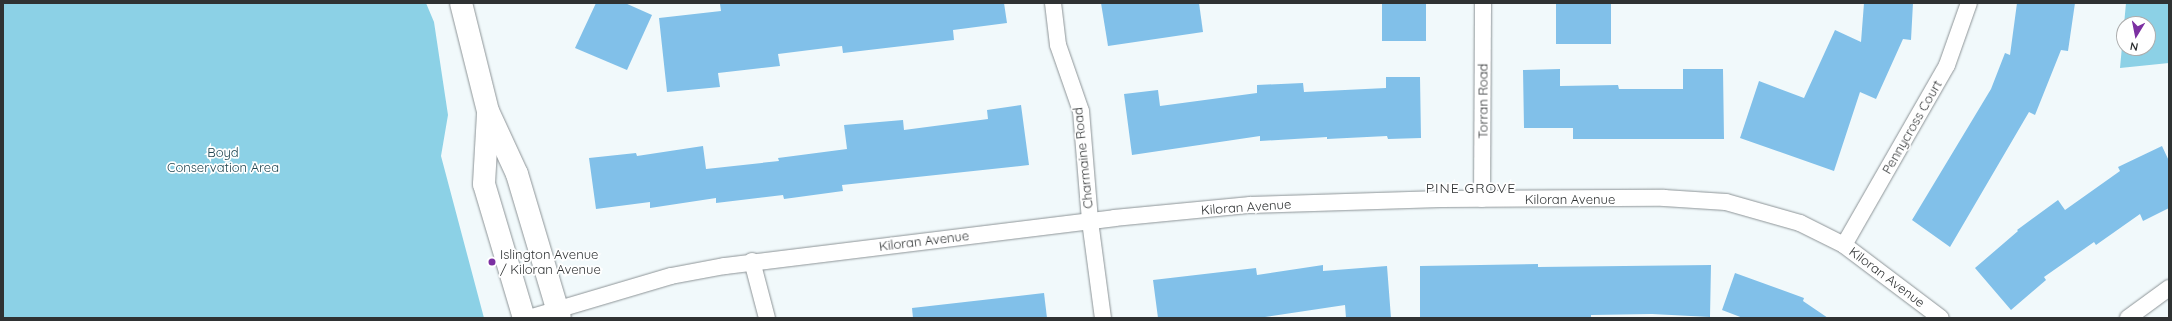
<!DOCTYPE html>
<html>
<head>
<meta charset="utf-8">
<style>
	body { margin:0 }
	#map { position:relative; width:2172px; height:321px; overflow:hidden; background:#f1f9fb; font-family:Quicksand,sans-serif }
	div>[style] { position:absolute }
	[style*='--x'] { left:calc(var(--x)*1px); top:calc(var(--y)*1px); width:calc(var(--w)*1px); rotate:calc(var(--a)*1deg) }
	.green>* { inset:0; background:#8cd1e6 }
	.building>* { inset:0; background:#81c0e9; transform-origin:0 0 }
	.roads { filter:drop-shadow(0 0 1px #8d9497) drop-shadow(0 0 1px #8d9497) }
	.street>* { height:16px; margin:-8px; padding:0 8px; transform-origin:8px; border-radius:8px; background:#fff }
	.secondary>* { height:22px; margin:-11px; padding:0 11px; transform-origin:11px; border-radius:11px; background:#fff }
	.dots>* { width:11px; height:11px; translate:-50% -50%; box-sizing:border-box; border:2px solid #fff; border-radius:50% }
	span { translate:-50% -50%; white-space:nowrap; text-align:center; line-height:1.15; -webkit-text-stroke:3.5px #fff; paint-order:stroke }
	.street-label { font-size:13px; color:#2f3233 }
	.park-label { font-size:13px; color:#204651 }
	.poi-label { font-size:13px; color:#2f3233 }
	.left { translate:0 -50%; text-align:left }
	.neighbourhood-label { font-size:14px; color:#2f3233; letter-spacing:1px }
	.frame { position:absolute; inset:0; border:4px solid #2f3233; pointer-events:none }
	.north { position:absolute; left:2116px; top:16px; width:40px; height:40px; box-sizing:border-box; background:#fff; border:1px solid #acadad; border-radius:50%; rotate:190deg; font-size:11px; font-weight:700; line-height:16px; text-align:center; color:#2f3233 }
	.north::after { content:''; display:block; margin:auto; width:14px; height:18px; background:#7c30a2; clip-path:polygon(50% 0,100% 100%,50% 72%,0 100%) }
</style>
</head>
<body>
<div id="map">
	<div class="green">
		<i style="clip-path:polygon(3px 3px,426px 3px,434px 22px,448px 115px,441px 156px,484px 318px,3px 318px)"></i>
		<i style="clip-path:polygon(evenodd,2126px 3px,2169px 3px,2169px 63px,2120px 68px,2126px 3px,2124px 24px,2148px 24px,2148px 48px,2124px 48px,2124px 24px)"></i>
	</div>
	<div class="building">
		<i style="clip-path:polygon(596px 3px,625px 3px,652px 15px,627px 70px,575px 48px)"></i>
		<i style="clip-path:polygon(732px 3px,1004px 3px,1007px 23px,953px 30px,954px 40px,843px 53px,842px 46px,778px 54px,780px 66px,718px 73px,720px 87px,667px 92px,659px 18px,721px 11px,720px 4px)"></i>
		<i style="clip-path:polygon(1101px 3px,1199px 3px,1203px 32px,1108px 46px)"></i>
		<i style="left:1382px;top:3px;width:44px;height:38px"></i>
		<i style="left:1556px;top:3px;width:55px;height:41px"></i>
		<i style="clip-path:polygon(1864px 3px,1913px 3px,1911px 40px,1903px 39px,1876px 99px,1860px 92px,1834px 171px,1740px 138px,1759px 81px,1804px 98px,1835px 30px,1861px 42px)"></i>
		<i style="clip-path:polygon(2017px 3px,2075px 3px,2068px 51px,2061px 50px,2035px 115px,2029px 112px,1950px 247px,1912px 220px,1991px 89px,2005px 53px,2010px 55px)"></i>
		<i style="clip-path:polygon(1560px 69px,1560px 86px,1618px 85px,1619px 89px,1683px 89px,1683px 69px,1723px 69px,1724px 139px,1573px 139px,1573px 128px,1524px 128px,1523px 70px)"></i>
		<i style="clip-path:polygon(1386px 77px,1420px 77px,1421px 138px,1388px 139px,1387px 136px,1327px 139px,1327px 137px,1260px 141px,1260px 136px,1132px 155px,1124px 94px,1158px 90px,1160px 106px,1257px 93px,1257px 85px,1303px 83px,1304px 92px,1386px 88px)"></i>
		<i style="clip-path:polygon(1021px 105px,1029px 165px,842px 185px,843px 191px,784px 199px,783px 195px,716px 203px,716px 198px,650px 208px,650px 202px,596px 209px,589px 158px,636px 153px,637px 156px,703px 146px,706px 169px,779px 161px,778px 158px,847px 149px,844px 125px,903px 120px,904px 130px,988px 119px,987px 110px)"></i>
		<i style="clip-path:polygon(2162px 146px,2169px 161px,2169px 208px,2143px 221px,2140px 214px,2096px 245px,2094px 242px,2044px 277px,2046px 280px,2011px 310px,1975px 268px,2018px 231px,2017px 230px,2058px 200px,2065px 210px,2120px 171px,2118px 167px)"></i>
		<i style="clip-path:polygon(1538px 264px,1538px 267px,1711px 265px,1710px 317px,1652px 314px,1591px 315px,1591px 317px,1420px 318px,1420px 266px)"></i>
		<i style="clip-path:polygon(1323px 265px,1323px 271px,1387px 266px,1391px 318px,1346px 318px,1345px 305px,1258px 318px,1158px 318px,1153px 280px,1256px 268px,1257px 275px)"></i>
		<i style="clip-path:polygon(1735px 273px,1804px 298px,1803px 301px,1828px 318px,1743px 318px,1722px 310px)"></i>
		<i style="clip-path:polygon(1044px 293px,1047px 318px,913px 318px,912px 308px)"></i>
	</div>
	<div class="roads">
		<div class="street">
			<i style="--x:1053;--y:3;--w:42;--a:83.2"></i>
			<i style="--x:1058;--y:45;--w:70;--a:70.8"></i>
			<i style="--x:1081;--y:111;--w:110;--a:85.3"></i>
			<i style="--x:1090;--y:221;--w:98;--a:82.4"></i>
			<i style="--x:1482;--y:199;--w:196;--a:-89.7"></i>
			<i style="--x:1844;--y:245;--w:207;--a:-60.2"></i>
			<i style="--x:1947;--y:65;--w:66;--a:-70.5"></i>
			<i style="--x:752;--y:261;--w:59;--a:75.3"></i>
			<i style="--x:529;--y:318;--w:148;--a:-16.5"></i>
			<i style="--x:671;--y:276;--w:55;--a:-10.5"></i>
			<i style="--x:725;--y:266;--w:392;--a:-7"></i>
			<i style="--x:1114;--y:218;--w:137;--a:-5.5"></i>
			<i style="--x:1250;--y:205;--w:191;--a:-1.8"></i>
			<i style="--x:1441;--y:199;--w:223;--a:-0.3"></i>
			<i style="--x:1664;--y:198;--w:62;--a:3.7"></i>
			<i style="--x:1726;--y:202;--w:77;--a:15.8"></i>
			<i style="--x:1800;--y:223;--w:49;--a:26.6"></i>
			<i style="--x:1844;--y:245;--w:121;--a:37"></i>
			<i style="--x:2128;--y:318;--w:51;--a:-36.2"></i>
		</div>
		<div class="secondary">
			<i style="--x:461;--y:3;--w:111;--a:76"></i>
			<i style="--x:488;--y:111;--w:69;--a:65.3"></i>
			<i style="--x:517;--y:174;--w:150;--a:73.4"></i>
			<i style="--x:488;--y:114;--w:70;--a:93.3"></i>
			<i style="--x:484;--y:184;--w:140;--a:73.4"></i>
		</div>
	</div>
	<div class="dots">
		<i style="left:492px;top:262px;background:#7c30a2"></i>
	</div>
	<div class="street-label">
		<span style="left:1483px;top:101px;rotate:-90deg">Torran Road</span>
		<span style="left:1912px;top:127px;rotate:-60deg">Pennycross Court</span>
		<span style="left:1083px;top:158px;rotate:-96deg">Charmaine Road</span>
		<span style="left:1570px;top:199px">Kiloran Avenue</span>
		<span style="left:1246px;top:207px;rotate:-4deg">Kiloran Avenue</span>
		<span style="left:924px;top:241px;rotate:-7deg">Kiloran Avenue</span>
		<span style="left:1887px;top:277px;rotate:37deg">Kiloran Avenue</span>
	</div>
	<div class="park-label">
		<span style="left:223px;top:160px">Boyd<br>Conservation Area</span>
	</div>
	<div class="poi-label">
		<span class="left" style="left:500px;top:262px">Islington Avenue<br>/ Kiloran Avenue</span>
	</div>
	<div class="neighbourhood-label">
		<span style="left:1471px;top:188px">PINE GROVE</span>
	</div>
	<div class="frame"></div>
	<div class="north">N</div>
</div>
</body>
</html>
